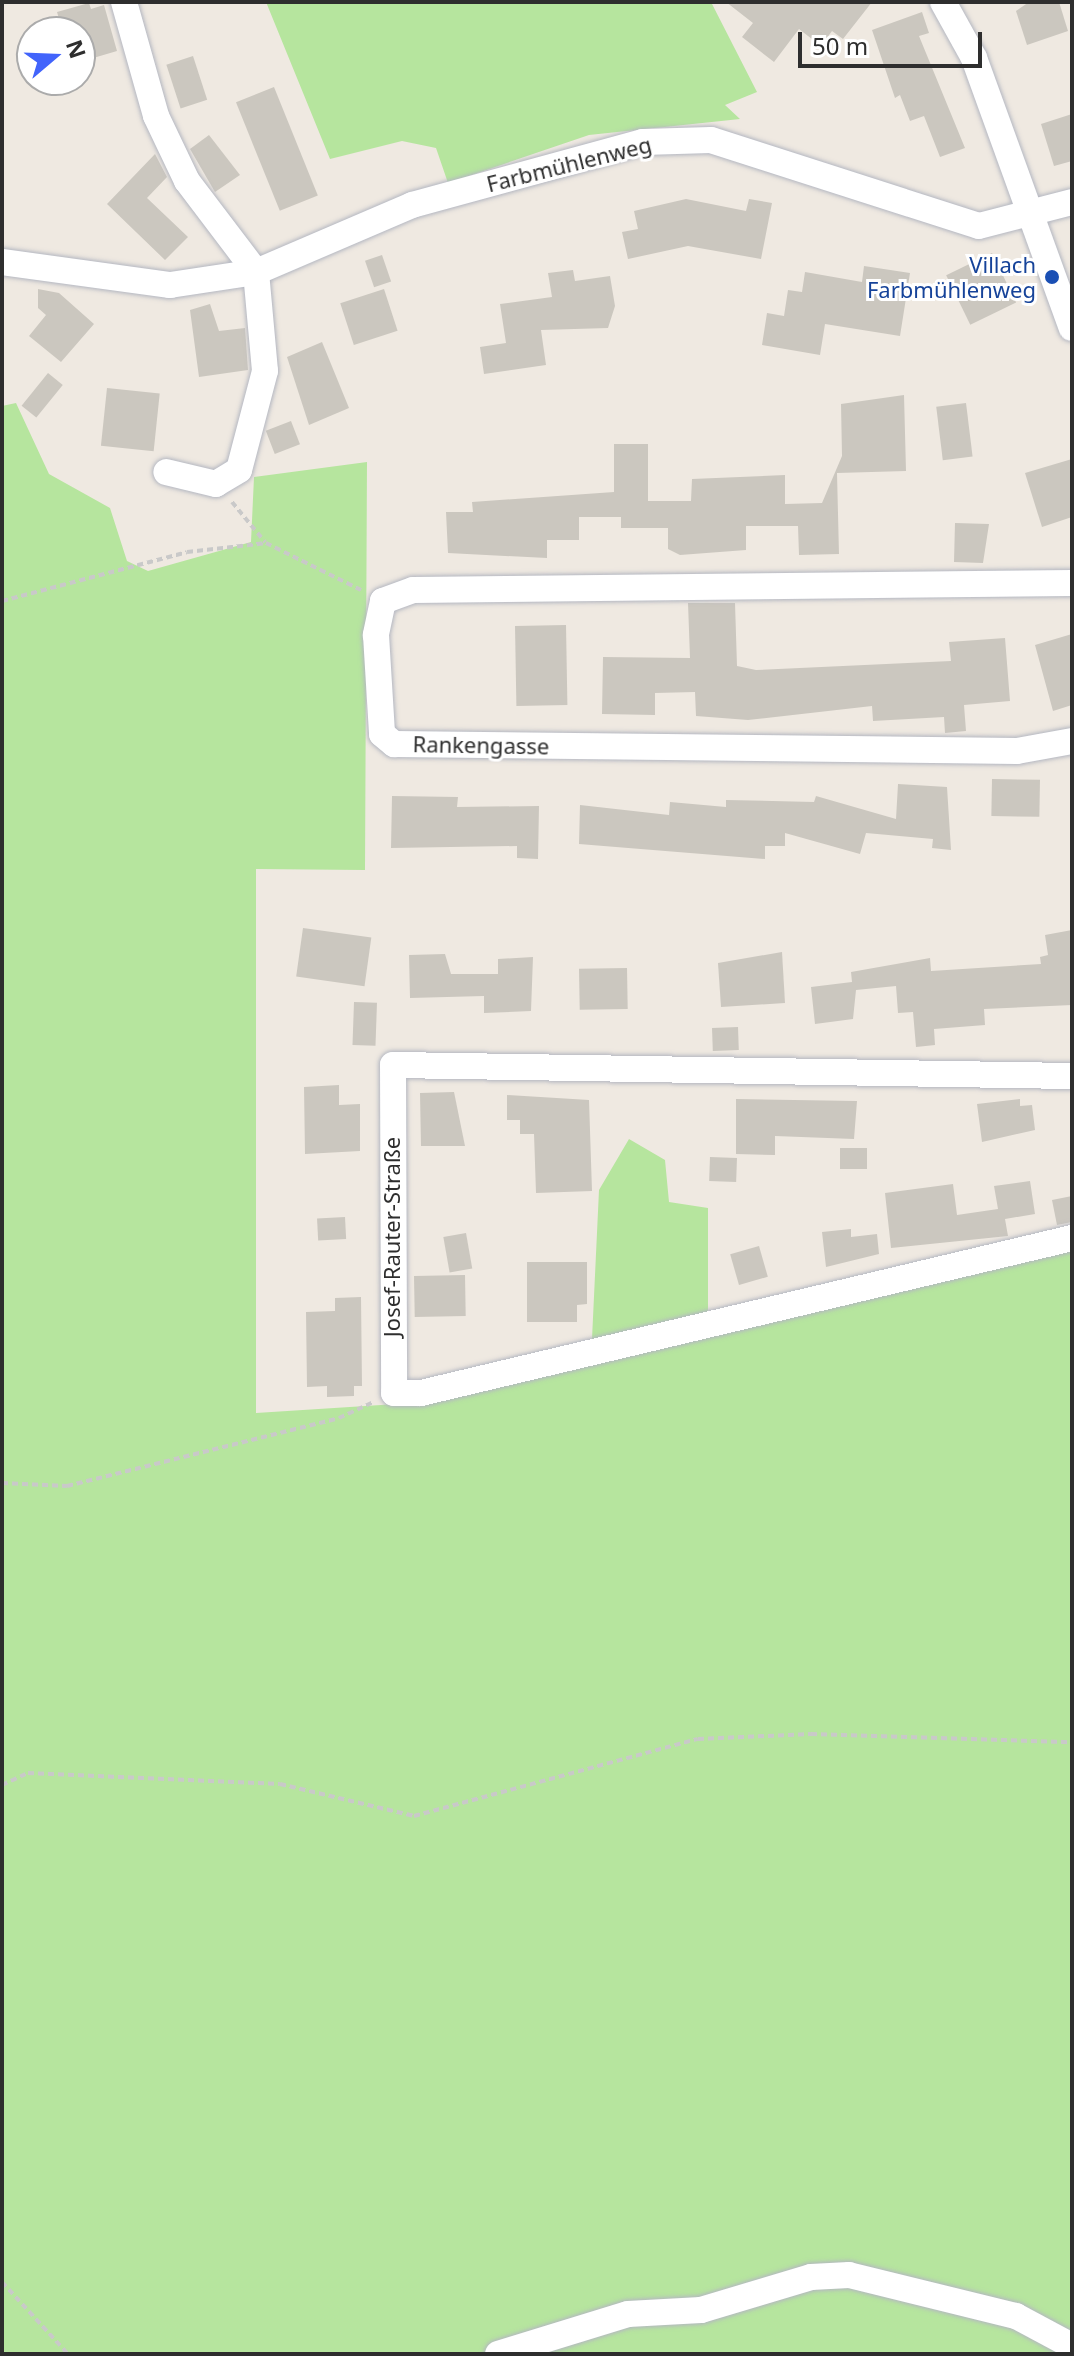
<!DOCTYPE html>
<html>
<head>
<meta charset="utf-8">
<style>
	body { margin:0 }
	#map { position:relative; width:1074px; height:2356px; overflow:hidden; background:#efe9e1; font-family:"Noto Sans",sans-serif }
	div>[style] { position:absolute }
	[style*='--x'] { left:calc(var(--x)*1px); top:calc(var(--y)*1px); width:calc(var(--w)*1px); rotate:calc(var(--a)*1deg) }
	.green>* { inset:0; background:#b6e59e }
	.building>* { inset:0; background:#cbc7bf; transform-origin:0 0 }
	.path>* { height:4px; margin-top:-2px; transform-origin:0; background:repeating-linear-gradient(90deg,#c9c9c9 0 6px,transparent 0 10px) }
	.roads { filter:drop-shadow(0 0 2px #b4b7c1) drop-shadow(0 0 2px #b4b7c1) }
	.street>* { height:26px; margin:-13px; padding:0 13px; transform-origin:13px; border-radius:13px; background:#fff }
	.dots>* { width:22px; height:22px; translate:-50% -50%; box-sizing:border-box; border:4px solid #fff; border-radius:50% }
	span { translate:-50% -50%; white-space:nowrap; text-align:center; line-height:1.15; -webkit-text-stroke:6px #fff; paint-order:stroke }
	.street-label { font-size:22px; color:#2e2e2e }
	.transit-label { font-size:22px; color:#164399 }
	.right { translate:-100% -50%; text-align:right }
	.frame { position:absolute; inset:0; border:4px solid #2e2e2e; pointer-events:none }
	.north { position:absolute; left:16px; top:16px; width:80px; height:80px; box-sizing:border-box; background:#fff; border:2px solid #ababab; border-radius:50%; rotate:71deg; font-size:22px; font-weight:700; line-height:32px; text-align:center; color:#2e2e2e }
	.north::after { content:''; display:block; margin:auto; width:28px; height:36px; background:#4264fb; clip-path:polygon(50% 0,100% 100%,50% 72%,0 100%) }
	.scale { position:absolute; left:798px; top:32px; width:184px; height:36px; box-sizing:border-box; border:4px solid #2e2e2e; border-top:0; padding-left:10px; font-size:24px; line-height:28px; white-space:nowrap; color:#2e2e2e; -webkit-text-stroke:6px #fff; paint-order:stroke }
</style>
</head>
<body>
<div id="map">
	<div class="green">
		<i style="clip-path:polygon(266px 2px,711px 2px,757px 92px,725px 105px,740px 119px,589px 135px,448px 183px,436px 148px,402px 141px,330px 159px)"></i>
		<i style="clip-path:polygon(16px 403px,49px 474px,110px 508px,127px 561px,148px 571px,251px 542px,254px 477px,367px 462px,365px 870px,256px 869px,256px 1413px,428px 1402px,591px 1360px,599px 1190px,629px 1139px,665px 1160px,669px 1202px,708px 1208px,708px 1330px,1072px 1244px,1072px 2354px,2px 2354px,2px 406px)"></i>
	</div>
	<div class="building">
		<i style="clip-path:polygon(726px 2px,872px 2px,843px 39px,832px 31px,821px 46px,799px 29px,774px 62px,742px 37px,753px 23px)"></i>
		<i style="clip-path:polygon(1029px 2px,1059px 2px,1068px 31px,1027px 45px,1016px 11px)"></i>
		<i style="clip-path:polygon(89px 3px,91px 9px,104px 5px,117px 51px,83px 61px,80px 32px,63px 32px,57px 12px)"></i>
		<i style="clip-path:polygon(922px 12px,929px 33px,919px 36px,965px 148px,940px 157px,924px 116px,910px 121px,900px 95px,895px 98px,872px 30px)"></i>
		<i style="left:193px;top:56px;width:46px;height:28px;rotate:72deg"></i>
		<i style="left:274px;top:87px;width:117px;height:41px;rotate:68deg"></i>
		<i style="clip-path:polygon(1072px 114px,1072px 161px,1054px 166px,1041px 124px)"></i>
		<i style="clip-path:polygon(209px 135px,240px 175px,215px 192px,190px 149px)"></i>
		<i style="clip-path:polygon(155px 154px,167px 177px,147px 198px,188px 237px,165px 260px,107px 204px)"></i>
		<i style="clip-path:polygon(686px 199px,746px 211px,749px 199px,772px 203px,761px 259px,688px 246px,628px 259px,622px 232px,638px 229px,634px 211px)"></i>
		<i style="left:992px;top:253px;width:55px;height:51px;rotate:64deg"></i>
		<i style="left:382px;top:255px;width:28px;height:18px;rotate:71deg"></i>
		<i style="clip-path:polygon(864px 266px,910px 273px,900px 336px,825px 324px,820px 355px,762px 345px,767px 313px,784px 316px,788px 290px,802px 292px,805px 272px,862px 282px)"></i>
		<i style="clip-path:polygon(573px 270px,575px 281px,610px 276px,615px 306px,608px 328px,541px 330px,546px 365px,484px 374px,480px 347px,506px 343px,500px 304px,552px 297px,548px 273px)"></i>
		<i style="clip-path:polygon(38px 289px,59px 293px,94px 324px,61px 362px,29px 336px,46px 315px,38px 308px)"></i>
		<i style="left:384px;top:289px;width:44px;height:46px;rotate:72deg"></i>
		<i style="clip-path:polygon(210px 304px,219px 331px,245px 328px,248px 370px,199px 377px,190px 310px)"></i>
		<i style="clip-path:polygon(322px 342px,349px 408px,309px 425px,287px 357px)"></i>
		<i style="left:48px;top:373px;width:19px;height:42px;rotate:39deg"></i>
		<i style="left:107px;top:388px;width:53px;height:58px;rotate:6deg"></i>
		<i style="clip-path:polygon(904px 395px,906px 471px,837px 473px,839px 554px,799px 555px,798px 526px,746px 526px,746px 550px,680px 555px,668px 549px,668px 528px,621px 528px,621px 517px,579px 517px,579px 540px,547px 540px,547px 558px,448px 553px,446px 512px,473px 512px,472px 502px,614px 492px,614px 444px,648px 444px,648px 501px,691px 501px,692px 479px,785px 475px,785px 504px,822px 503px,842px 456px,841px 404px)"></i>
		<i style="left:966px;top:403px;width:54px;height:30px;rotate:83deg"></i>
		<i style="left:291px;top:421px;width:25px;height:27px;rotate:69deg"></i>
		<i style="clip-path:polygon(1072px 459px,1072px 517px,1042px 527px,1025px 473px)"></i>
		<i style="clip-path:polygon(955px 523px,989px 524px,983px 563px,954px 562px)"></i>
		<i style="clip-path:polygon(688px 603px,735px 603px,737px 666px,756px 670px,951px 661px,949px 642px,1005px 638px,1010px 701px,964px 705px,966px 731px,945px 733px,944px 717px,873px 721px,872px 706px,748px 720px,696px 716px,695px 692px,655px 693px,655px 715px,602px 714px,603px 657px,690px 658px)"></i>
		<i style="left:566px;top:625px;width:80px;height:51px;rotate:89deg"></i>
		<i style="clip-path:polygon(1072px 634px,1072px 705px,1053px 711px,1035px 645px)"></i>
		<i style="left:992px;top:779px;width:48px;height:37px;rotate:1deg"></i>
		<i style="clip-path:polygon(898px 784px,947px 787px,951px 850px,932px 848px,933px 839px,866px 833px,860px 854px,785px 833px,785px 846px,765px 846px,765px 859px,579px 844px,580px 805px,669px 815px,670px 802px,726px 807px,726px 800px,814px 802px,816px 796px,896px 819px)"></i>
		<i style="clip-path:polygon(392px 796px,458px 797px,457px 807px,539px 806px,538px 859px,517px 858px,517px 846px,391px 848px)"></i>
		<i style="left:303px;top:928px;width:69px;height:49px;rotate:8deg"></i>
		<i style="clip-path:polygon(1072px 930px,1072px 1005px,984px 1009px,985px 1025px,934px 1029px,935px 1045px,916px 1047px,913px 1012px,898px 1013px,896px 986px,856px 990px,853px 1019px,815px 1024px,811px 987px,852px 982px,851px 972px,930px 958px,931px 971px,1041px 964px,1040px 957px,1048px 955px,1045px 935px)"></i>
		<i style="clip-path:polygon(782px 952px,785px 1003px,721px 1007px,718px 963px)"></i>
		<i style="clip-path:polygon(445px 954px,451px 974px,498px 974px,498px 959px,533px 957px,531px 1011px,484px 1013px,484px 996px,410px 998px,409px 955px)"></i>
		<i style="left:627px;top:968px;width:41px;height:48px;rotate:89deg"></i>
		<i style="left:354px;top:1002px;width:23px;height:43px;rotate:2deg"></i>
		<i style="left:738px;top:1027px;width:23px;height:26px;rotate:88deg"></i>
		<i style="clip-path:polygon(339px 1085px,339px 1105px,360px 1104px,360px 1151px,305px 1154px,304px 1087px)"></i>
		<i style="clip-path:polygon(454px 1092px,465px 1146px,421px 1146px,420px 1093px)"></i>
		<i style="clip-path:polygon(507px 1095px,589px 1100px,592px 1191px,536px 1193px,534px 1134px,520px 1134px,520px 1120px,507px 1120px)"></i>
		<i style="clip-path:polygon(736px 1099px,857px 1101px,854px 1139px,775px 1136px,775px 1155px,736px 1154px)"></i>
		<i style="clip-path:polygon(1020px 1099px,1020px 1106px,1032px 1105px,1035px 1130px,982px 1142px,977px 1104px)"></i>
		<i style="left:840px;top:1148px;width:27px;height:21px"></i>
		<i style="left:710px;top:1157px;width:27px;height:24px;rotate:2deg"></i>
		<i style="clip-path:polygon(1030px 1181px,1035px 1214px,1005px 1219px,1008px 1236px,891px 1248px,885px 1193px,953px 1184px,957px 1215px,998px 1209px,994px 1186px)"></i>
		<i style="clip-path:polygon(1072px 1196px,1072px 1222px,1057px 1225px,1052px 1200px)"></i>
		<i style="left:345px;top:1217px;width:22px;height:28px;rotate:87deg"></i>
		<i style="clip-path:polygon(851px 1229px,851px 1237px,877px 1234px,879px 1254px,826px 1267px,822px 1232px)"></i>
		<i style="left:466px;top:1233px;width:36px;height:23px;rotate:80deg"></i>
		<i style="left:759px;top:1246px;width:32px;height:30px;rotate:74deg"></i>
		<i style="clip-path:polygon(527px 1262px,587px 1262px,587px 1304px,577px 1305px,577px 1322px,527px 1322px)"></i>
		<i style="left:465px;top:1275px;width:41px;height:51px;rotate:89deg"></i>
		<i style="clip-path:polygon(361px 1297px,362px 1386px,354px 1386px,354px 1396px,327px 1397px,327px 1386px,307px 1387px,306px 1312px,335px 1311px,335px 1298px)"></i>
	</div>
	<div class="path">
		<i style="--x:232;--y:502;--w:52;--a:50.5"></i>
		<i style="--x:2;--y:601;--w:191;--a:-14.8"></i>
		<i style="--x:187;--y:552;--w:80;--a:-6.5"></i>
		<i style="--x:266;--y:543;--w:106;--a:26.3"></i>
		<i style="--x:2;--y:1483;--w:65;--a:2.6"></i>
		<i style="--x:67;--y:1486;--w:280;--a:-14"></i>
		<i style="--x:339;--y:1418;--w:38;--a:-25"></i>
		<i style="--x:2;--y:1785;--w:29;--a:-25"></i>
		<i style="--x:28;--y:1773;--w:252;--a:2.5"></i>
		<i style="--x:280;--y:1784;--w:138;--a:13.4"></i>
		<i style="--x:414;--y:1816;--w:294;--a:-15.2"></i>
		<i style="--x:698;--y:1739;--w:113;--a:-2.5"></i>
		<i style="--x:811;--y:1734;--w:261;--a:1.8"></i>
		<i style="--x:2;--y:2282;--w:98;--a:47.5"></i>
	</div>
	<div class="roads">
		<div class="street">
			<i style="--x:124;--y:2;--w:118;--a:74.3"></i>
			<i style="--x:156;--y:116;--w:72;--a:64.5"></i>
			<i style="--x:187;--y:181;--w:114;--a:52.8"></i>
			<i style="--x:256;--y:272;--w:99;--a:84.8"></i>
			<i style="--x:265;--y:371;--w:102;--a:104.7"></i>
			<i style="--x:239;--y:470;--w:27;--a:149"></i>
			<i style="--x:216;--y:484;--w:51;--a:-166.5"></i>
			<i style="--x:943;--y:2;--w:64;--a:61"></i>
			<i style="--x:974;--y:58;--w:287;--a:70.1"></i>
			<i style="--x:2;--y:262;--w:170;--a:7.8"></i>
			<i style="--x:170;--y:285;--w:87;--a:-8.6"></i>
			<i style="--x:256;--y:272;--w:170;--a:-23.2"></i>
			<i style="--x:412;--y:205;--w:239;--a:-15.3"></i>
			<i style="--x:643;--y:142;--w:68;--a:-1.7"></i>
			<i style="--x:711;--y:140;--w:281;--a:17.8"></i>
			<i style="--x:979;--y:226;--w:96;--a:-14.5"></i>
			<i style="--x:1072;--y:583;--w:659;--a:179.39"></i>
			<i style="--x:413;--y:590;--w:32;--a:160"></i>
			<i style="--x:383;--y:601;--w:35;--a:102"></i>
			<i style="--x:376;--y:635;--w:99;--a:86.5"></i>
			<i style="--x:382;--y:734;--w:16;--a:40"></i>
			<i style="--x:394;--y:744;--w:623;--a:0.64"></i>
			<i style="--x:1017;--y:751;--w:56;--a:-10.3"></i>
			<i style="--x:1072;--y:1076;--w:679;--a:-179.07"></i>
			<i style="--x:393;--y:1065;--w:328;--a:89.8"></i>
			<i style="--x:394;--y:1393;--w:27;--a:0"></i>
			<i style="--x:421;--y:1393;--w:669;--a:-13.39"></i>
			<i style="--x:498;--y:2354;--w:136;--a:-17.1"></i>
			<i style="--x:628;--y:2314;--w:73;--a:-3.1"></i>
			<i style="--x:701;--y:2310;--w:115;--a:-16.7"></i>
			<i style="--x:811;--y:2277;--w:38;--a:-3"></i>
			<i style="--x:849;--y:2275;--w:172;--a:13.8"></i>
			<i style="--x:1016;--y:2316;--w:64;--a:28.2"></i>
		</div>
	</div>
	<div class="dots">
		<i style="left:1052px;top:277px;background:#1a4fb4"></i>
	</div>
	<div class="street-label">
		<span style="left:569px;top:164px;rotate:-14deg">Farbmühlenweg</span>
		<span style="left:481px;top:745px;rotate:1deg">Rankengasse</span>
		<span style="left:392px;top:1237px;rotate:-90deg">Josef-Rauter-Straße</span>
	</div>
	<div class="transit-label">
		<span class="right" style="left:1036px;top:277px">Villach<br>Farbmühlenweg</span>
	</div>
	<div class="frame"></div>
	<div class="north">N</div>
	<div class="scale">50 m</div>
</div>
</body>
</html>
